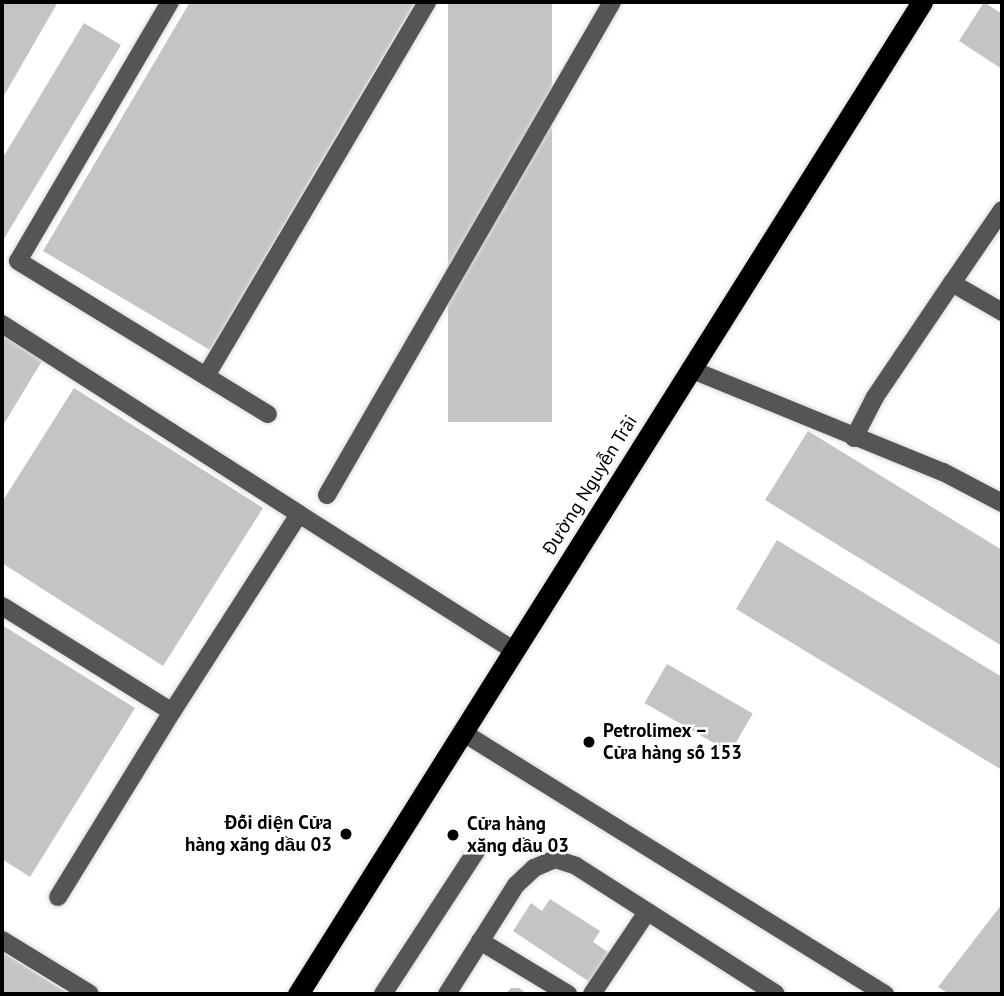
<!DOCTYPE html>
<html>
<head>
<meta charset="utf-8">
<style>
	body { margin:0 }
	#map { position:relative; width:1004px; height:996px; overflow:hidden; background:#fff; font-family:"PT Sans",sans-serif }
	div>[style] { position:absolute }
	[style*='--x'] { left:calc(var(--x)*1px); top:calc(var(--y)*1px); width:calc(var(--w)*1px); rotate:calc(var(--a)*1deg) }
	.building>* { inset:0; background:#c4c4c4; transform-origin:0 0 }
	.roads { filter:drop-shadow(0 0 2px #dbdbdb) drop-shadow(0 0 2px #dbdbdb) }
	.minor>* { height:18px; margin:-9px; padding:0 9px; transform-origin:9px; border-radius:9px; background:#555 }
	.highway>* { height:21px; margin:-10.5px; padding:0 10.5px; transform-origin:10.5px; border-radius:10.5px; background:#000 }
	.dots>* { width:19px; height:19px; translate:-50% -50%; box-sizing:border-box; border:4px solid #fff; border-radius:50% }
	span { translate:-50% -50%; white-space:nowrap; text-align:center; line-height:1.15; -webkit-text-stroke:5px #fff; paint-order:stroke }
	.street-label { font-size:19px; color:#000 }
	.poi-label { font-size:19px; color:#000; font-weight:700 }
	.left { translate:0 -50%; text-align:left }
	.right { translate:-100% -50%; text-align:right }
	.frame { position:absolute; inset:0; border:4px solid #000; pointer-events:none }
</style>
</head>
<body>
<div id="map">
	<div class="building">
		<i style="clip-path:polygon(2px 2px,58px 2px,2px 99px)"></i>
		<i style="clip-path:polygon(190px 2px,415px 2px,210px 350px,43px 251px)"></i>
		<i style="left:448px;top:2px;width:104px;height:420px"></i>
		<i style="clip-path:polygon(984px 2px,1002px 14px,1002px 69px,959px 41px)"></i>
		<i style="clip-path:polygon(84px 23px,121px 45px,2px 242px,2px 159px)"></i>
		<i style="clip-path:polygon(2px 335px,42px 361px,2px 427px)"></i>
		<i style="clip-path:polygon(74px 388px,263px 508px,163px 666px,2px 563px,2px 502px)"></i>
		<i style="clip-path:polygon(808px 431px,1002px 550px,1002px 646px,765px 500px)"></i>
		<i style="clip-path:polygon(777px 540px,1002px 677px,1002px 770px,736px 609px)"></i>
		<i style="clip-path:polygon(2px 625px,135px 708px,30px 877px,2px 859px)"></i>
		<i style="left:667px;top:664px;width:99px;height:45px;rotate:30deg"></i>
		<i style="clip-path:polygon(550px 899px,600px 931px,593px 942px,611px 954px,591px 983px,513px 931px,531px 903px,542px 911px)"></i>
		<i style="clip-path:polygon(1002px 904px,1002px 994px,949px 994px,938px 987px)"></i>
		<i style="clip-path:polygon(2px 952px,69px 994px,2px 994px)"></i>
		<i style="clip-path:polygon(511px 988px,519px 988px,527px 994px,505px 994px)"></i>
	</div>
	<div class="roads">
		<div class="minor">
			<i style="--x:170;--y:2;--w:300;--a:120.4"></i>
			<i style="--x:18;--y:261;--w:293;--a:31.5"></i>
			<i style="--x:1002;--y:210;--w:88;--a:124.4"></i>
			<i style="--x:952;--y:283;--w:58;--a:30.1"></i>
			<i style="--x:2;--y:324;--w:353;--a:32.6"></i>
			<i style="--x:690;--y:369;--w:273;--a:22.2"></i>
			<i style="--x:943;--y:472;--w:67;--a:27.7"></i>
			<i style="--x:206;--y:376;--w:434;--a:-59.4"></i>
			<i style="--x:854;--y:438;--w:46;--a:-62.9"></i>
			<i style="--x:875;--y:397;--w:138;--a:-56"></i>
			<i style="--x:327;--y:495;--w:569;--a:-59.97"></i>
			<i style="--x:2;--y:606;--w:200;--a:31.9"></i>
			<i style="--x:172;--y:712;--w:235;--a:-57.3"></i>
			<i style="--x:299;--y:514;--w:254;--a:32.4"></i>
			<i style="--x:462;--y:732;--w:498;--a:31.8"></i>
			<i style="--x:58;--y:897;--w:217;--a:-58.4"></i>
			<i style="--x:2;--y:940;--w:103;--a:31.5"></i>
			<i style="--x:480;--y:941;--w:103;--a:31.1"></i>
			<i style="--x:383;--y:994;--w:174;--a:-56.9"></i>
			<i style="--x:447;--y:994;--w:129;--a:-57.7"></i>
			<i style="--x:516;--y:885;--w:25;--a:-43"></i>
			<i style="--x:534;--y:868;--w:23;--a:-23"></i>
			<i style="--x:555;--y:859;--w:22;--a:18"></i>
			<i style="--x:576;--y:866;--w:237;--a:32.6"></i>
			<i style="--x:592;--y:994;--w:99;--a:-56.1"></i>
		</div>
		<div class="highway">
			<i style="--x:298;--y:994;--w:1172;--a:-57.83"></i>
		</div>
	</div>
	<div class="dots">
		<i style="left:589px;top:742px;background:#000"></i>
		<i style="left:346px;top:834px;background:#000"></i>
		<i style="left:453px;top:835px;background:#000"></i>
	</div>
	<div class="street-label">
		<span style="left:590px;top:485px;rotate:-58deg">Đường Nguyễn Trãi</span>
	</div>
	<div class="poi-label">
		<span class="left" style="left:603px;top:742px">Petrolimex –<br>Cửa hàng số 153</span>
		<span class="right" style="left:332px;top:834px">Đối diện Cửa<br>hàng xăng dầu 03</span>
		<span class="left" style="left:467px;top:835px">Cửa hàng<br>xăng dầu 03</span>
	</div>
	<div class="frame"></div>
</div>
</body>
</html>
